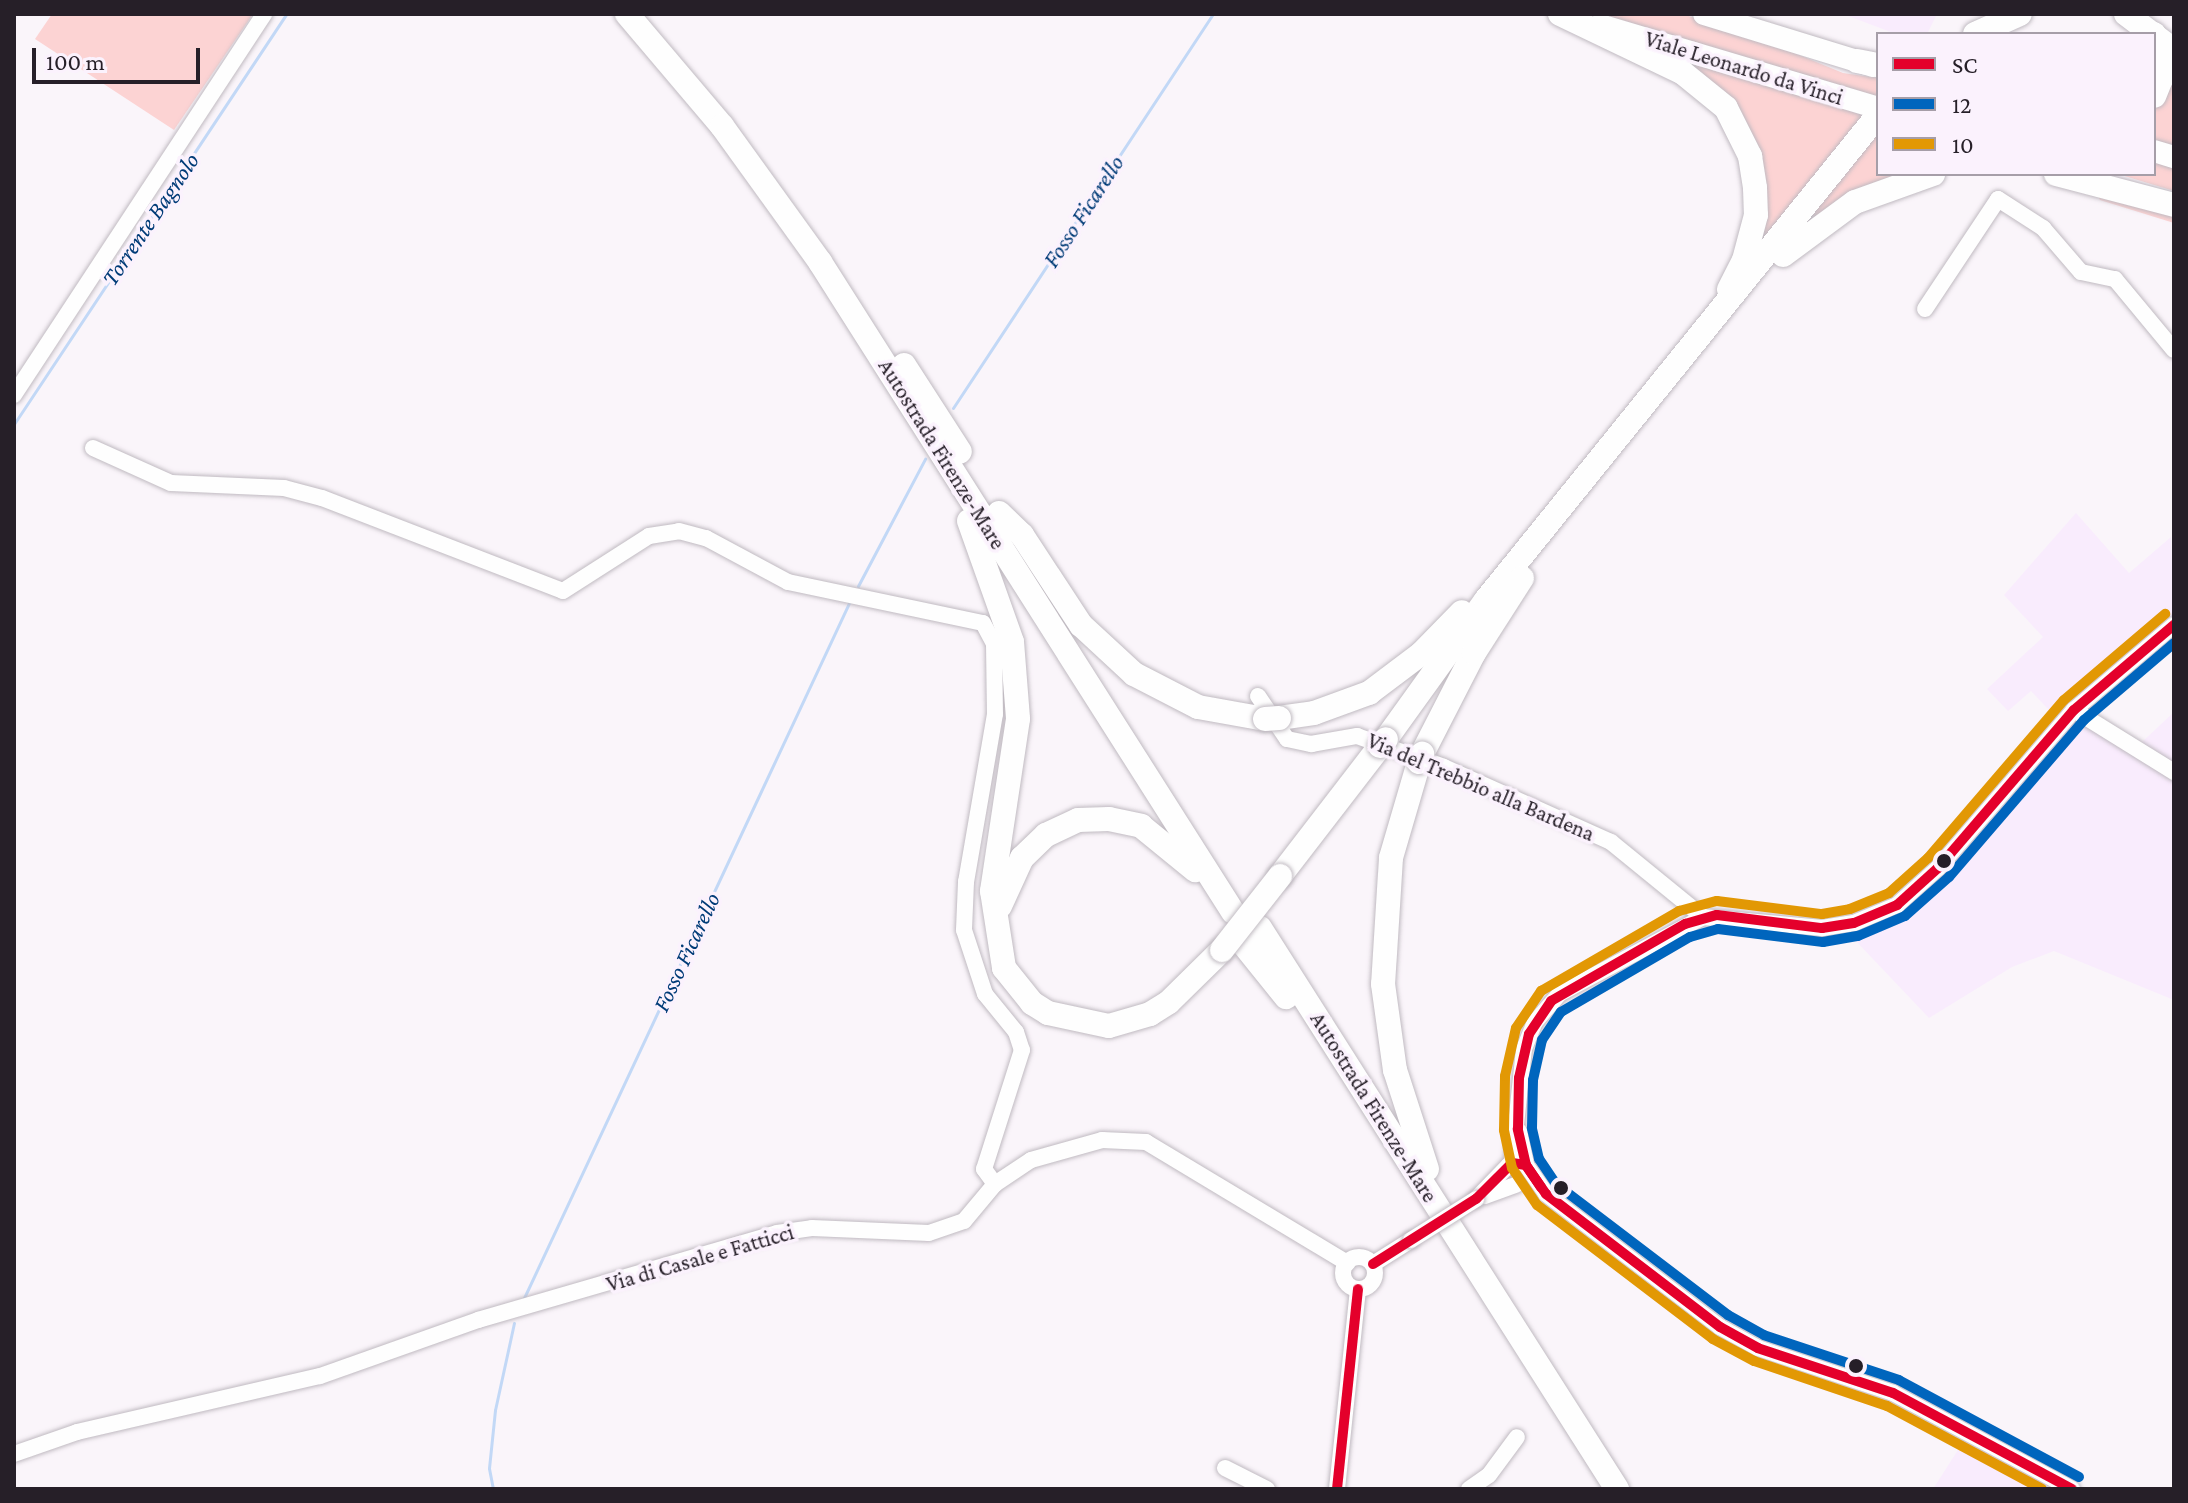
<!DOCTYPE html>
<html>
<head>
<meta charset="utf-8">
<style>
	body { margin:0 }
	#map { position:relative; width:2188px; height:1503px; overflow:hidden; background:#faf5fa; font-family:"Crimson Pro",serif }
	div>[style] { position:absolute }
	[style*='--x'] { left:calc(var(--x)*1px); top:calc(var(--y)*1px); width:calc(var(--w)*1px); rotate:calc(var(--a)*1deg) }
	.built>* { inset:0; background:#f9ecfd }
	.green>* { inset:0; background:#fcd3d3 }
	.stream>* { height:3px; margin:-1.5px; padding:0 1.5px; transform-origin:1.5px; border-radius:1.5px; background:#c2d8f6 }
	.roads { filter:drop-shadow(0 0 2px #c0bac1) drop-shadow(0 0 2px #c0bac1) }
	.minor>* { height:16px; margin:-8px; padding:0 8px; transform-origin:8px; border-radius:8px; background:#fefefe }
	.minor>.ring { margin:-8px; padding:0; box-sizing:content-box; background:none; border:16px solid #fefefe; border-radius:50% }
	.major>* { height:22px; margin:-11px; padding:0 11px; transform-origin:11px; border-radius:11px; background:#fefefe }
	.highway>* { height:24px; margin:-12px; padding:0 12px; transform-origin:12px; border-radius:12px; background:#fefefe }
	.bridges { filter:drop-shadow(0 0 2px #c0bac1) drop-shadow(0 0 2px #c0bac1) }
	.minor-bridge>* { height:16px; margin:-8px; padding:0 8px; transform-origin:8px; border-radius:8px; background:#fefefe }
	.highway-bridge>* { height:24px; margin:-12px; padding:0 12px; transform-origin:12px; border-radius:12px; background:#fefefe }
	.bus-1>* { height:10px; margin:-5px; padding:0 5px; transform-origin:5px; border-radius:5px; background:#e4002b }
	.bus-2>* { height:10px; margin:-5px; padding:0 5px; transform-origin:5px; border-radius:5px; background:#0065bd }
	.bus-3>* { height:10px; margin:-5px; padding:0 5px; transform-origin:5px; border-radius:5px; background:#e29804 }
	.dots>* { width:22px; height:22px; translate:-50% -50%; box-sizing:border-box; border:4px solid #fbf2fd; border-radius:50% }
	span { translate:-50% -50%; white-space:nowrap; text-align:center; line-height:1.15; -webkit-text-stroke:7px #fbf2fd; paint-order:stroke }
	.street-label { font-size:22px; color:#261f28 }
	.water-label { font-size:24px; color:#003b77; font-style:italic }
	.frame { position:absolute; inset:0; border:16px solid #261f28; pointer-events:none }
	.legend { position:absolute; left:1876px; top:32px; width:280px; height:144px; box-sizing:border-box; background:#fbf2fd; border:2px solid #a69ea8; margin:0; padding:10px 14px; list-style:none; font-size:24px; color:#261f28 }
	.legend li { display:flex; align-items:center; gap:16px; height:40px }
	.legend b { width:40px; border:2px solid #a69ea8 }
	.scale { position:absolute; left:32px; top:48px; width:168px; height:36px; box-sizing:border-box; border:4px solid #261f28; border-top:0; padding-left:10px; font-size:24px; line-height:28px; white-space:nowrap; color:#261f28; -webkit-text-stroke:6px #fbf2fd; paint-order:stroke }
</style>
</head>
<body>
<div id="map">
	<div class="built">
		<i style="clip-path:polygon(1843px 14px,1937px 14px,1927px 34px,1896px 34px)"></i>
		<i style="clip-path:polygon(2076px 513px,2129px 573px,2171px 537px,2174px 625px,2062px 724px,2031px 691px,2008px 711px,1987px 689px,2043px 637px,2004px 595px)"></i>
		<i style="clip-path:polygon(2084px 708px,2141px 743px,2174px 712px,2174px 1000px,2054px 951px,2012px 967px,1929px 1018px,1854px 939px,1943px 879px)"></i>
		<i style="clip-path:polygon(1965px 1439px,2057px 1489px,1933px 1489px)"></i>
	</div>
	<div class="green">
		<i style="clip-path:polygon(52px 14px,253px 14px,174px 130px,35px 39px)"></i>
		<i style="clip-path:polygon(1590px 14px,1682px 14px,1751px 35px,1843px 73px,1878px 78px,1878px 101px)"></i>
		<i style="clip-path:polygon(2171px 54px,2174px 58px,2174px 149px,2154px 143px,2154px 104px)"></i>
		<i style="clip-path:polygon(1692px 60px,1878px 116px,1878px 174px,1911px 174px,1817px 223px,1813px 214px,1760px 243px,1766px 198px,1688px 67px)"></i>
		<i style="clip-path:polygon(2154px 157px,2174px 163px,2174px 191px,2118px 174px,2154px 174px)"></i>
		<i style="clip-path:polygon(2094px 190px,2174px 212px,2174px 223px,2100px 200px)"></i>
	</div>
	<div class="stream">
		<i style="--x:953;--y:408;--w:472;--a:-56.6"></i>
		<i style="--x:14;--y:424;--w:492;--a:-56.4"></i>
		<i style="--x:858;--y:586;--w:144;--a:-62.2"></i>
		<i style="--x:523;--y:1300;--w:772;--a:-64.93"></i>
		<i style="--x:493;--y:1489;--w:21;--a:-101"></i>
		<i style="--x:489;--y:1468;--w:58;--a:-84.1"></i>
		<i style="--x:495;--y:1410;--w:89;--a:-77.7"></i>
	</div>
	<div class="roads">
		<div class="minor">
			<i style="--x:1925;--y:309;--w:132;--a:-56.4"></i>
			<i style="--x:1998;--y:199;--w:54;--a:32.8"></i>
			<i style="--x:2043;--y:228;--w:58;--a:49.2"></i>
			<i style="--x:2081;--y:272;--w:35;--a:12"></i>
			<i style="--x:2115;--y:279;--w:92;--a:50.3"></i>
			<i style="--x:14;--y:395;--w:456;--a:-56.7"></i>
			<i style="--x:93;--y:448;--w:85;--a:24.2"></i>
			<i style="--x:171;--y:483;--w:113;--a:2.5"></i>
			<i style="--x:284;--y:488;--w:39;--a:15"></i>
			<i style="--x:322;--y:498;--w:258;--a:21.1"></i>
			<i style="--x:563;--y:591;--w:102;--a:-32.6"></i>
			<i style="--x:649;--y:536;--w:30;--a:-9"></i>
			<i style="--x:679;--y:531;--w:28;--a:15"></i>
			<i style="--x:706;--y:538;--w:93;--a:28.2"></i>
			<i style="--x:788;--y:582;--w:199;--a:11.9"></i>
			<i style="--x:983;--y:623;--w:24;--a:62"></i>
			<i style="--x:994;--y:644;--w:70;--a:89.2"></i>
			<i style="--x:995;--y:714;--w:170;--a:99.8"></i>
			<i style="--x:966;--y:882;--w:48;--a:92.4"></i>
			<i style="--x:964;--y:930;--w:67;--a:71.8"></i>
			<i style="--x:985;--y:994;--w:49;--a:50.8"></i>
			<i style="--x:1016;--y:1032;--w:19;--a:72"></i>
			<i style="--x:1022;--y:1050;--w:125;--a:107.7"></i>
			<i style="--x:984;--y:1169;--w:19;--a:54"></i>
			<i style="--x:1258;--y:696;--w:52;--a:56"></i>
			<i style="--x:1287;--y:739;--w:25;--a:12"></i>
			<i style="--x:1311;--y:744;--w:47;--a:-9.9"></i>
			<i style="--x:1357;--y:736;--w:92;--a:19.6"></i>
			<i style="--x:1444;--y:767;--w:183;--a:24.2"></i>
			<i style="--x:1611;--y:842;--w:119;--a:39.2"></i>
			<i style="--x:2074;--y:710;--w:118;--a:31.8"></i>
			<i style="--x:1519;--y:1131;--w:35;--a:78"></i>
			<i style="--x:1526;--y:1165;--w:35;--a:55"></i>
			<i style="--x:1546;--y:1194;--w:219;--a:37.4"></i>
			<i style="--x:1720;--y:1327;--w:43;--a:28.9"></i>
			<i style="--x:1758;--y:1348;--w:142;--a:18.4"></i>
			<i style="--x:1893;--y:1393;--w:203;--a:28.2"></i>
			<i style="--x:1512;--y:1163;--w:115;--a:-84"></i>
			<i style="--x:1524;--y:1049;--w:29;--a:-68"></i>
			<i style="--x:1535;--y:1022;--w:37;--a:-49"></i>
			<i style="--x:1559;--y:994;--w:163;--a:-28.1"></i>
			<i style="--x:1703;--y:917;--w:120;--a:5.3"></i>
			<i style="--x:1822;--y:928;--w:32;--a:-9"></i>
			<i style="--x:1854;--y:923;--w:47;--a:-22.7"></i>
			<i style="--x:1897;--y:905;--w:55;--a:-42.1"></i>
			<i style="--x:1938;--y:868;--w:208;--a:-49.3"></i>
			<i style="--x:2074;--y:710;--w:131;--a:-40.4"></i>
			<i style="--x:1485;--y:1196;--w:33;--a:-20"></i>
			<i style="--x:1476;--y:1199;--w:47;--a:-45.9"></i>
			<i style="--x:1509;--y:1165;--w:13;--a:-13"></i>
			<i class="ring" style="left:1343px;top:1257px;width:16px;height:16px"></i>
			<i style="--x:1373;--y:1264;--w:45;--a:-32.3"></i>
			<i style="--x:14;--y:1454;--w:67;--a:-19.2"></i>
			<i style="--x:77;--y:1432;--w:249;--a:-13"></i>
			<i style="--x:320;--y:1376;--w:168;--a:-19.5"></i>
			<i style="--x:478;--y:1320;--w:311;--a:-16.2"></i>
			<i style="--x:777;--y:1233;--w:35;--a:-8"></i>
			<i style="--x:812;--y:1228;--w:117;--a:2.4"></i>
			<i style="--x:929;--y:1233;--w:37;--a:-19"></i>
			<i style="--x:964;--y:1221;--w:48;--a:-50"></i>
			<i style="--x:995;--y:1184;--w:43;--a:-33.7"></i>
			<i style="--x:1031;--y:1160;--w:74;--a:-15.7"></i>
			<i style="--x:1102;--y:1140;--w:44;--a:2.6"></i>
			<i style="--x:1146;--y:1142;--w:235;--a:31"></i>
			<i style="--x:1225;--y:1468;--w:47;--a:26.6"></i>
			<i style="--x:1337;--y:1489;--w:201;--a:-84"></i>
			<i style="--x:1469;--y:1489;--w:24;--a:-35"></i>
			<i style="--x:1489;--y:1475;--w:47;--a:-53.6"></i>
		</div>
		<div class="major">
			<i style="--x:1704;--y:14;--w:177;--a:17.1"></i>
			<i style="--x:1600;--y:25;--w:290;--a:16.6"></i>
			<i style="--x:2154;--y:151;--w:21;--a:17"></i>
		</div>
		<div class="highway">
			<i style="--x:627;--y:14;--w:147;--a:49.7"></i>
			<i style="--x:722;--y:126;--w:168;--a:54.2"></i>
			<i style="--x:820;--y:262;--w:770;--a:57.57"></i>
			<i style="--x:1560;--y:14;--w:136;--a:25.6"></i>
			<i style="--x:1683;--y:73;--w:55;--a:39.1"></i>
			<i style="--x:1726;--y:108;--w:54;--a:63.4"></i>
			<i style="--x:1750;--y:156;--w:32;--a:81"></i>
			<i style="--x:1755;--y:188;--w:27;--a:88"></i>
			<i style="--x:1756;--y:215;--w:47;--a:104.9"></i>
			<i style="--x:1744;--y:260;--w:33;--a:117"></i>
			<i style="--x:2126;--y:14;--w:51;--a:37.1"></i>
			<i style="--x:1975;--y:34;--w:49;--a:-24"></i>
			<i style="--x:2154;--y:34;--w:22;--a:68"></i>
			<i style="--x:2162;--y:54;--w:25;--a:92"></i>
			<i style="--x:2161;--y:79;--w:18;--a:112"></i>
			<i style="--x:1857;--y:61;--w:21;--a:11"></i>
			<i style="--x:2056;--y:174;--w:122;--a:14.7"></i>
			<i style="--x:1783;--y:255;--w:89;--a:-36.4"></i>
			<i style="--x:1855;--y:202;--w:83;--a:-19.7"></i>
			<i style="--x:904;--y:365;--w:103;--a:57.2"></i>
			<i style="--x:999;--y:513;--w:32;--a:44"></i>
			<i style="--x:1022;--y:535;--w:108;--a:56.8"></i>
			<i style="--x:1081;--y:625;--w:72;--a:42.8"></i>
			<i style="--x:1134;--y:674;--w:72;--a:27.3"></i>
			<i style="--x:1198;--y:707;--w:68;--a:10.2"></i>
			<i style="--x:969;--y:521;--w:128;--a:70.4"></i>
			<i style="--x:1012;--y:642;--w:77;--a:85.5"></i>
			<i style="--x:1018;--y:719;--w:174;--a:98.6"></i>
			<i style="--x:992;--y:891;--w:78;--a:81.1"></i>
			<i style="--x:1004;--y:968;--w:45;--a:51.3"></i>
			<i style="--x:1032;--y:1003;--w:19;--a:32"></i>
			<i style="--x:1048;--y:1013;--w:62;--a:12"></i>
			<i style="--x:1109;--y:1026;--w:43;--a:-16.3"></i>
			<i style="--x:1150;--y:1014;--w:22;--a:-32"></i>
			<i style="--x:1169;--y:1002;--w:74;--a:-44.5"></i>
			<i style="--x:1279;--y:718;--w:35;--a:-8"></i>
			<i style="--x:1314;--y:713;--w:59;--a:-20"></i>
			<i style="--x:1369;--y:693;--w:66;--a:-37"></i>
			<i style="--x:1422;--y:653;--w:57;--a:-45.7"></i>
			<i style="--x:1386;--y:739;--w:171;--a:-54.3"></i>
			<i style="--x:1486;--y:600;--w:624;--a:-51.05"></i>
			<i style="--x:1422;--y:754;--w:114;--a:-62.8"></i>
			<i style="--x:1474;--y:653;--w:89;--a:-57.4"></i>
			<i style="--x:1419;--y:762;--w:100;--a:106.3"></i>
			<i style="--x:1391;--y:858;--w:126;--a:93.6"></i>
			<i style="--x:1383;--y:984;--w:87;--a:82.1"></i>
			<i style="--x:1395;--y:1070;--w:104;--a:72.1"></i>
			<i style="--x:1280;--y:876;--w:164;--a:-52.4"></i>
			<i style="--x:1000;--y:906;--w:53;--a:-65.4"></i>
			<i style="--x:1022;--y:858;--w:33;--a:-44"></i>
			<i style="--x:1046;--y:835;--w:35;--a:-25"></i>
			<i style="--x:1078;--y:820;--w:31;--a:-2"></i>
			<i style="--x:1109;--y:819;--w:33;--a:12"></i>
			<i style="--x:1141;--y:826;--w:70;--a:39.2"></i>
			<i style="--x:1260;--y:928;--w:665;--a:57.53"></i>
			<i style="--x:1244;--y:945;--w:67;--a:51.1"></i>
		</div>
	</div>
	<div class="bridges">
		<div class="minor-bridge">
			<i style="--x:1411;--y:1240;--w:77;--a:-32.2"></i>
		</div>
		<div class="highway-bridge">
			<i style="--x:1265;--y:719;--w:14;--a:-4"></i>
			<i style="--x:1380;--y:746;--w:9;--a:-49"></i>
			<i style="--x:1419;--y:762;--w:9;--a:-69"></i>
			<i style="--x:1222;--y:950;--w:94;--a:-51.9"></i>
		</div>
	</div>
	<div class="bus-1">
		<i style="--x:1373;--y:1264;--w:122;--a:-32.3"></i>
		<i style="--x:1476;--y:1199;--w:51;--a:-45"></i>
		<i style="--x:1512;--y:1163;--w:14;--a:8"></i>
		<i style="--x:1526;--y:1165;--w:27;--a:56"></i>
		<i style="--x:1337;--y:1489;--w:201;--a:-84"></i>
		<i style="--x:2072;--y:1489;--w:203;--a:-151.8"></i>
		<i style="--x:1893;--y:1393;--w:142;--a:-161.6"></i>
		<i style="--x:1758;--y:1348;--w:43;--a:-151.1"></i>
		<i style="--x:1720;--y:1327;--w:219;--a:-142.6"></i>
		<i style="--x:1546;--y:1194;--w:35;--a:-125"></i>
		<i style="--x:1526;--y:1165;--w:37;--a:-103"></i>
		<i style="--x:1518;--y:1129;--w:51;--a:-88.9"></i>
		<i style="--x:1519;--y:1078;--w:45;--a:-77.2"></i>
		<i style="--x:1529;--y:1034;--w:40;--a:-56"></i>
		<i style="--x:1551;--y:1001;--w:155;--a:-29.9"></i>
		<i style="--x:1685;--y:924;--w:33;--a:-16"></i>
		<i style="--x:1717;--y:915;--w:106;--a:7.1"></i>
		<i style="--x:1822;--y:928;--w:32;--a:-9"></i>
		<i style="--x:1854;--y:923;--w:47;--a:-22.7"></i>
		<i style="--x:1897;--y:905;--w:55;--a:-42.1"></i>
		<i style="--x:1938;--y:868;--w:208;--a:-49.3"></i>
		<i style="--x:2074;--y:710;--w:131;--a:-40.4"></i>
	</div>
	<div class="bus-2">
		<i style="--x:2079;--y:1477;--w:204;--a:-151.7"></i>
		<i style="--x:1899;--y:1380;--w:142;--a:-161.6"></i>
		<i style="--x:1764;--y:1335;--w:41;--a:-150.9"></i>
		<i style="--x:1728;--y:1315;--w:216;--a:-142.7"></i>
		<i style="--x:1556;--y:1184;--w:30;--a:-124"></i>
		<i style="--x:1539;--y:1159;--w:32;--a:-103"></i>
		<i style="--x:1532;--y:1128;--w:48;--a:-88.8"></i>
		<i style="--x:1533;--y:1080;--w:41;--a:-77.3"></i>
		<i style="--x:1542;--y:1040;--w:34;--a:-56"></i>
		<i style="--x:1561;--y:1012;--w:149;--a:-30.2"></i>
		<i style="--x:1690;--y:937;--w:29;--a:-16"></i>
		<i style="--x:1718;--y:929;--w:106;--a:7.1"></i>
		<i style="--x:1823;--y:942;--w:36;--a:-10"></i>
		<i style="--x:1858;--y:936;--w:51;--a:-23.1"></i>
		<i style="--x:1905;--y:916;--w:59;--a:-41.6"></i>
		<i style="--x:1949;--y:877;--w:207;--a:-49.3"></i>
		<i style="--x:2084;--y:720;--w:118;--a:-40.5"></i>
	</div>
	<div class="bus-3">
		<i style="--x:2042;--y:1489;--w:176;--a:-151.8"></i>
		<i style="--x:1887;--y:1406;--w:140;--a:-161.3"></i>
		<i style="--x:1754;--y:1361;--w:47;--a:-151.8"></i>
		<i style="--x:1713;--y:1339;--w:221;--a:-142.7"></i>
		<i style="--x:1537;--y:1205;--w:45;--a:-124"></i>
		<i style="--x:1512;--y:1168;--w:39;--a:-102"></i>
		<i style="--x:1504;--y:1130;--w:54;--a:-88.9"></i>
		<i style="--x:1505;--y:1076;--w:49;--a:-77.1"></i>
		<i style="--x:1516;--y:1028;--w:45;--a:-56"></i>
		<i style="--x:1541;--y:991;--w:160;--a:-30.1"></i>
		<i style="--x:1679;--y:911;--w:39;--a:-15"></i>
		<i style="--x:1717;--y:901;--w:106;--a:7.1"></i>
		<i style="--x:1822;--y:914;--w:28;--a:-10"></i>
		<i style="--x:1850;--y:909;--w:42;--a:-22.3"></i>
		<i style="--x:1889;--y:893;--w:52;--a:-41.9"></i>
		<i style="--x:1928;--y:858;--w:208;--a:-49.3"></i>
		<i style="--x:2064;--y:700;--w:133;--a:-40.4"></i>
	</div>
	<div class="dots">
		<i style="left:1944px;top:861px;background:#261f28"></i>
		<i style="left:1561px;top:1188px;background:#261f28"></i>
		<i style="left:1856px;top:1366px;background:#261f28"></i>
	</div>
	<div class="street-label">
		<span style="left:1744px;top:68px;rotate:17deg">Viale Leonardo da Vinci</span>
		<span style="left:942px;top:454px;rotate:58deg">Autostrada Firenze-Mare</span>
		<span style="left:1481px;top:787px;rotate:23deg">Via del Trebbio alla Bardena</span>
		<span style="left:1374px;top:1107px;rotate:58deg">Autostrada Firenze-Mare</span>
		<span style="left:700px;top:1258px;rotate:-16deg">Via di Casale e Fatticci</span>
	</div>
	<div class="water-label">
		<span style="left:1083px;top:211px;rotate:-57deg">Fosso Ficarello</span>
		<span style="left:150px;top:219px;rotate:-56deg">Torrente Bagnolo</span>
		<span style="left:686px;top:952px;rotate:-65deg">Fosso Ficarello</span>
	</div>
	<div class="frame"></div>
	<ul class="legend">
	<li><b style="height:10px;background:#e4002b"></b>SC</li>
	<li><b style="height:10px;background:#0065bd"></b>12</li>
	<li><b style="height:10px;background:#e29804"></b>10</li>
	</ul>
	<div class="scale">100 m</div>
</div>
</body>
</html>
